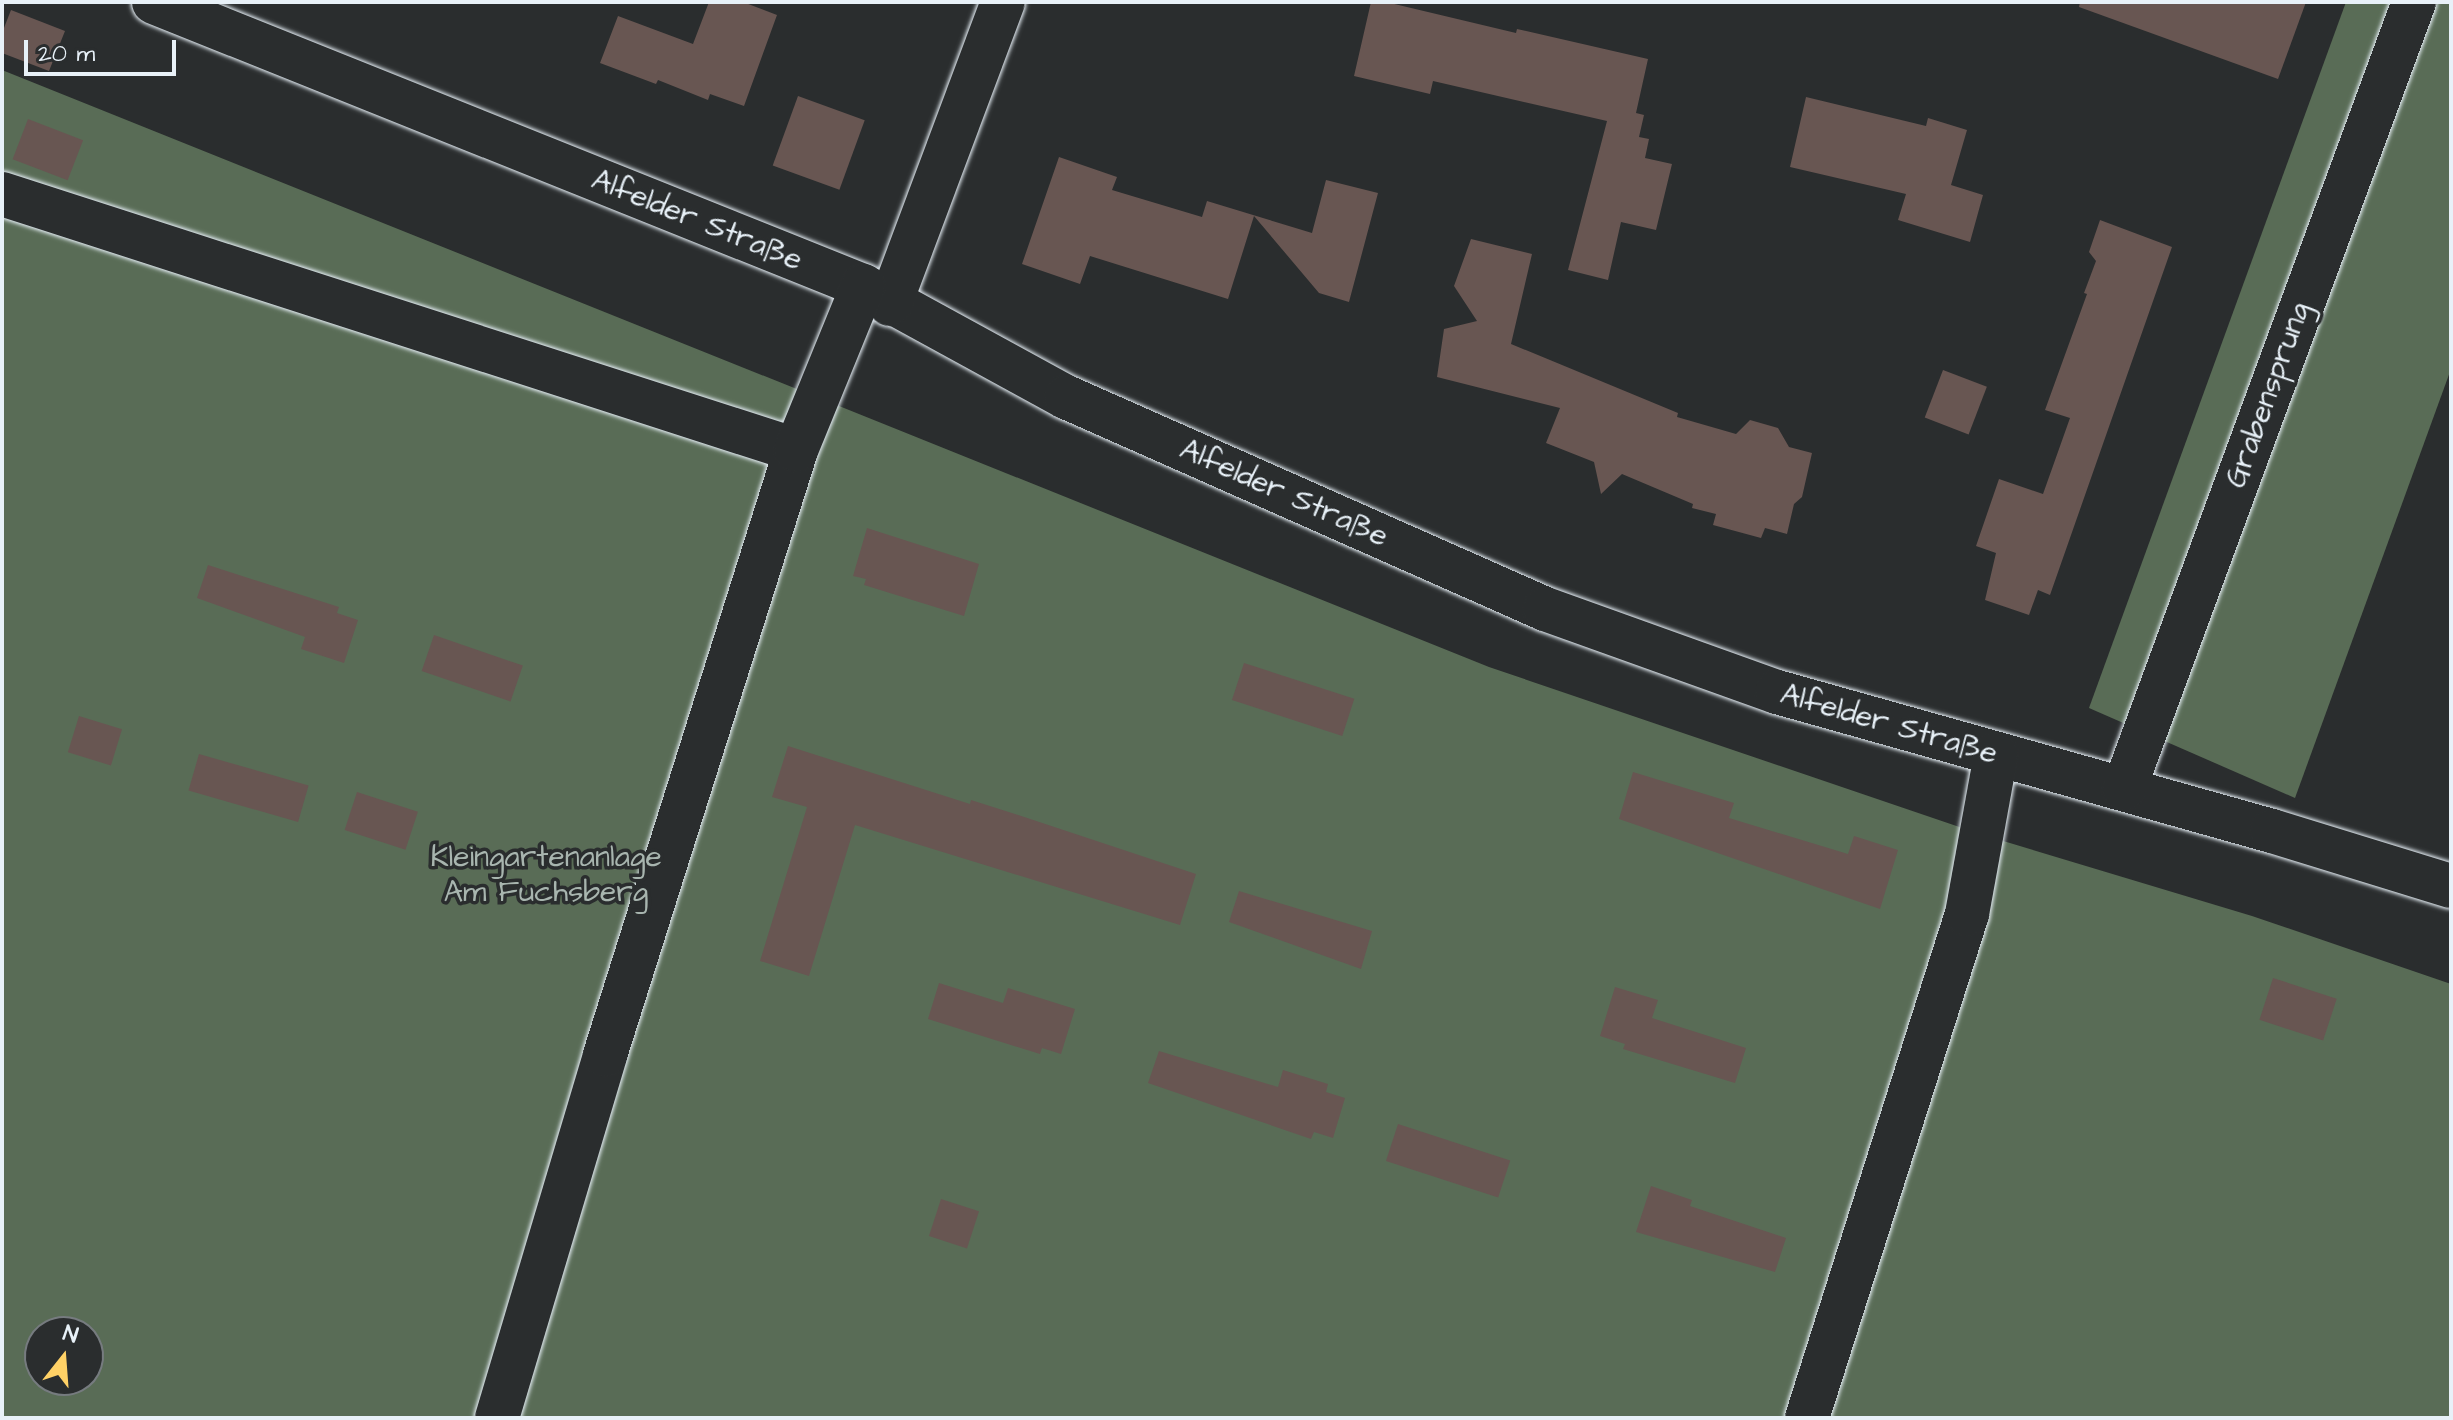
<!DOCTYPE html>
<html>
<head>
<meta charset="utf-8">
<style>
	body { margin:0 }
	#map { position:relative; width:2453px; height:1420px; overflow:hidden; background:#2a2d2e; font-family:"Architects Daughter",sans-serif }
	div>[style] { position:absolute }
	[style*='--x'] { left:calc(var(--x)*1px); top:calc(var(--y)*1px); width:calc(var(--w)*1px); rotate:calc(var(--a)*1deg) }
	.green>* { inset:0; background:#596c56 }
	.building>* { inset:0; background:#685652; transform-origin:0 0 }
	.roads { filter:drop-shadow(0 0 2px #e8f1f8) drop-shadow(0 0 2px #e8f1f8) }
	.minor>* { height:44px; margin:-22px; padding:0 22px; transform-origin:22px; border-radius:22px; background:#2a2d2e }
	span { translate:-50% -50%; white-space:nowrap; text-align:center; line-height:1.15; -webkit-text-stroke:7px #2a2d2e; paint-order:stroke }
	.street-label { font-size:30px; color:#e8f1f8 }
	.park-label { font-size:30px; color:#a8b5af }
	.frame { position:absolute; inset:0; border:4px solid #e8f1f8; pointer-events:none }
	.north { position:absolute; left:24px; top:1316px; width:80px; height:80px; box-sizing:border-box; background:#2a2d2e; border:2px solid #767b7f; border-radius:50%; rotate:17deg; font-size:22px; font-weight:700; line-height:32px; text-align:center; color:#e8f1f8 }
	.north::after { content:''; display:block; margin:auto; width:28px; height:36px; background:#ffd166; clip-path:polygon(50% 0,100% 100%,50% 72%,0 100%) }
	.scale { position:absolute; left:24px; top:40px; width:152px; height:36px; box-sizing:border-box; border:4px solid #e8f1f8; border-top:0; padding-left:10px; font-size:24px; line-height:28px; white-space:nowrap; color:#e8f1f8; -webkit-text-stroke:6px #2a2d2e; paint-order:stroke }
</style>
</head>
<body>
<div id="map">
	<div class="green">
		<i style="clip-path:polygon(2346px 2px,2451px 2px,2451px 369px,2295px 798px,2089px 708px)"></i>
		<i style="clip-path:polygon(evenodd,2px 70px,1489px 667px,1980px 834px,2252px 916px,2451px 984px,2451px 1418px,2px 1418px,2px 70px,40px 1332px,88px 1332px,88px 1380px,40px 1380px,40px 1332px)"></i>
	</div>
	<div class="building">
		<i style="clip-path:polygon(709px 2px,743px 2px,777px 15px,744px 106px,710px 94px,708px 100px,658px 80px,656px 84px,600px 63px,618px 16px,693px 44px)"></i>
		<i style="clip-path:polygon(1371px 2px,1386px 2px,1516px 33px,1517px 29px,1648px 59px,1636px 113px,1644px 115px,1639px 137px,1649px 139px,1645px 158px,1672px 164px,1656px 230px,1621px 222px,1608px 280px,1568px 270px,1607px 121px,1433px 81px,1430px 94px,1354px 76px)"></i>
		<i style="clip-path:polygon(2080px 2px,2306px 2px,2278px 79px,2079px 7px)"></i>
		<i style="clip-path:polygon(11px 10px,65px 31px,49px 71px,2px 53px,2px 33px)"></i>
		<i style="left:798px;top:96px;width:71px;height:74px;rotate:20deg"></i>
		<i style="clip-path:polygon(1806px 97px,1926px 126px,1928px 118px,1967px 130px,1951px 185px,1983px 195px,1970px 242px,1898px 220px,1906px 194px,1790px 167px)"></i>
		<i style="left:28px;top:119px;width:59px;height:43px;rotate:21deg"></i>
		<i style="clip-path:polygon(1059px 157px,1117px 177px,1112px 190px,1202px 217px,1207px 201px,1312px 233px,1326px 180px,1378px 193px,1349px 302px,1319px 293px,1254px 216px,1228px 299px,1090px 256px,1080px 284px,1022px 264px)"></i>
		<i style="clip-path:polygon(2100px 220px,2172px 247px,2050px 595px,2038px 590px,2029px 615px,1985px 600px,1996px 553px,1976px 546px,1999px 479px,2043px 494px,2070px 418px,2045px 410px,2087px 294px,2084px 293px,2096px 261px,2089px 252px)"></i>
		<i style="clip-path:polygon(1471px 239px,1532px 254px,1511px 344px,1678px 413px,1677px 417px,1736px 434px,1750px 420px,1778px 428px,1789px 447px,1812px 453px,1802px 497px,1794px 504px,1787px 534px,1765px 528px,1761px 538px,1713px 525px,1716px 514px,1692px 508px,1693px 504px,1622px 474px,1601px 494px,1594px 462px,1546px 443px,1560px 408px,1437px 377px,1444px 329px,1477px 321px,1454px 286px)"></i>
		<i style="left:1943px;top:370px;width:47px;height:51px;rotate:21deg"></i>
		<i style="clip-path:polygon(867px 528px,979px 564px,964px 616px,864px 585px,866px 579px,853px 576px)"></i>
		<i style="clip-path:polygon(208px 565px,339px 607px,337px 613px,358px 620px,344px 663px,301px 649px,305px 637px,197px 598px)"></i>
		<i style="left:434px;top:635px;width:94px;height:38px;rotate:19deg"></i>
		<i style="left:1244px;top:663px;width:116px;height:39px;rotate:18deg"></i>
		<i style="left:79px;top:716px;width:45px;height:38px;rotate:17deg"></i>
		<i style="clip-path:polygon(788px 746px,970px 804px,971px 800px,1015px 814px,1196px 874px,1180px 925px,855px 825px,809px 976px,760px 961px,807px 807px,772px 797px)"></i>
		<i style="left:199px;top:754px;width:114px;height:38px;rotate:16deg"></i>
		<i style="clip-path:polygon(1633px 772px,1734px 803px,1729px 818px,1848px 854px,1854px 836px,1898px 850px,1880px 909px,1619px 819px)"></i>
		<i style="left:357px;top:792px;width:64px;height:40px;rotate:18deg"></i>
		<i style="clip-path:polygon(1239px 891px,1372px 931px,1361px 969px,1229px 922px)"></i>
		<i style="left:2273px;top:978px;width:67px;height:44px;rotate:18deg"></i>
		<i style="clip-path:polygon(939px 983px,1003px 1003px,1008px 988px,1075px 1009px,1061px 1054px,1042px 1048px,1040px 1054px,928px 1019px)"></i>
		<i style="clip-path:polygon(1615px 987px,1658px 1000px,1652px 1018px,1746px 1048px,1735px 1083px,1623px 1049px,1625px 1044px,1600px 1036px)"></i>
		<i style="clip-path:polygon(1159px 1051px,1278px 1087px,1283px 1070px,1328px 1084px,1326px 1092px,1345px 1098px,1333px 1138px,1314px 1132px,1311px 1139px,1148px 1083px)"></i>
		<i style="left:1398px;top:1124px;width:118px;height:39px;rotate:18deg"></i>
		<i style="clip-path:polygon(1651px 1186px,1692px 1200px,1690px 1206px,1786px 1238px,1775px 1272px,1636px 1232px)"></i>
		<i style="left:941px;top:1199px;width:40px;height:39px;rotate:18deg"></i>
	</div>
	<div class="roads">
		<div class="minor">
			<i style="--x:154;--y:2;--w:764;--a:21.83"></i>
			<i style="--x:863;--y:286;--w:231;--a:28.7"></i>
			<i style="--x:1066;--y:397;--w:524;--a:23.87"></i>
			<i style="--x:1545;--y:609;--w:246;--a:19.7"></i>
			<i style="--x:1777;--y:692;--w:514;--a:15.69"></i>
			<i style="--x:2272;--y:831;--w:187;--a:17.1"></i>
			<i style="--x:2;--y:194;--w:834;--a:17.87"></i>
			<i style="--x:890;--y:304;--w:322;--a:-69.5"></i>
			<i style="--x:2124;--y:789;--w:839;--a:-69.77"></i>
			<i style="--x:497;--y:1418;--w:379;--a:-73.4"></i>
			<i style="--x:605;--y:1055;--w:634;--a:-72.48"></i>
			<i style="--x:796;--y:450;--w:177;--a:-67.8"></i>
			<i style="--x:1807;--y:1418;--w:529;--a:-72.39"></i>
			<i style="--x:1967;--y:914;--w:162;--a:-79.7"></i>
		</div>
	</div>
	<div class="street-label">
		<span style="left:697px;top:220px;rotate:22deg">Alfelder Straße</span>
		<span style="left:2268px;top:395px;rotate:-70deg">Grabensprung</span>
		<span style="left:1284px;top:493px;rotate:24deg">Alfelder Straße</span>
		<span style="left:1889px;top:724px;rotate:16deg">Alfelder Straße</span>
	</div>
	<div class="park-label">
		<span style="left:546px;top:874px">Kleingartenanlage<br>Am Fuchsberg</span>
	</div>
	<div class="frame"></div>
	<div class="north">N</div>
	<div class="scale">20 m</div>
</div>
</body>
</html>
